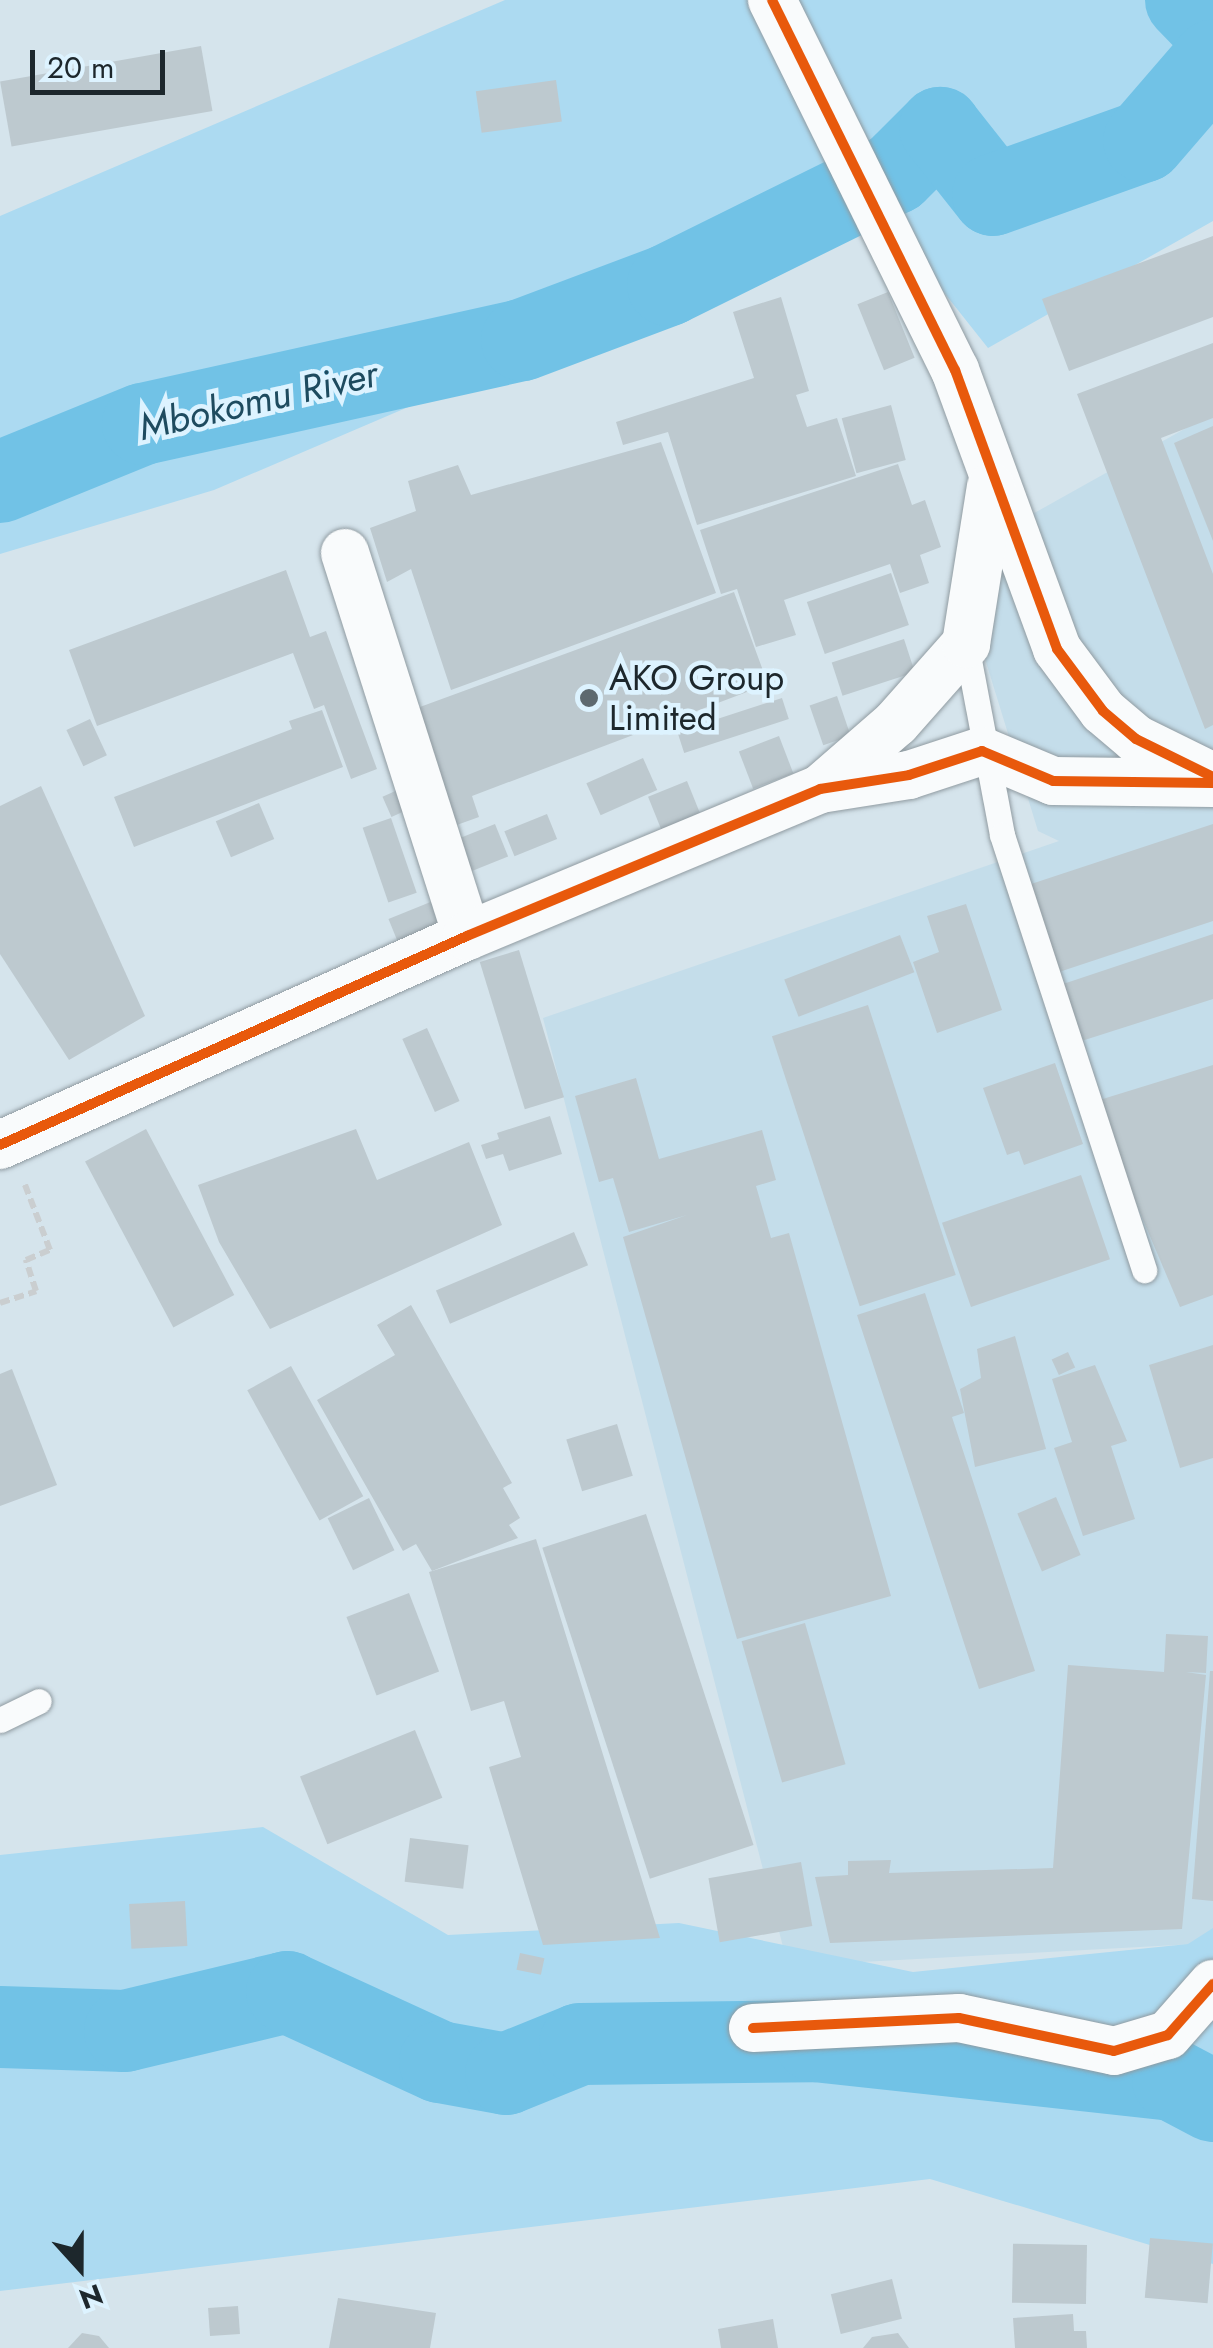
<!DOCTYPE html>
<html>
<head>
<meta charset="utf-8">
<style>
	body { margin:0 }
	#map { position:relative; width:1213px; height:2348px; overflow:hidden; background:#d5e4ec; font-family:Jost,sans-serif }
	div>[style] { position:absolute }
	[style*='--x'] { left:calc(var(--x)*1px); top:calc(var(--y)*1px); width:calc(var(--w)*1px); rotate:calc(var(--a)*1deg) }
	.built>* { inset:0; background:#c4ddea }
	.green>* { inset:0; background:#acdaf1 }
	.river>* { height:82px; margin:-41px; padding:0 41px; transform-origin:41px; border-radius:41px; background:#71c2e6 }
	.building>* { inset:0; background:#bdc9cf; transform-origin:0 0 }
	.path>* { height:6px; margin-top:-3px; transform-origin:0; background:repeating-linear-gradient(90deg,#caced0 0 10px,transparent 0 15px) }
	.roads { filter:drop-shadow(0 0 2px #909ba1) drop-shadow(0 0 2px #909ba1) }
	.lane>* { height:25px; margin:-12.5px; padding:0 12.5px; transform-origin:12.5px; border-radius:12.5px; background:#f9fbfc }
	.street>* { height:48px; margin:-24px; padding:0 24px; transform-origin:24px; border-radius:24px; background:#f9fbfc }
	.cycleway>* { height:10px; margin:-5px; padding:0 5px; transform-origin:5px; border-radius:5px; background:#e8590c }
	.dots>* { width:28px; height:28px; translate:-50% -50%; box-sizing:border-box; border:5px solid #ddf3ff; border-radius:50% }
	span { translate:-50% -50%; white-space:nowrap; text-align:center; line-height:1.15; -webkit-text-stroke:9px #ddf3ff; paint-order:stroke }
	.poi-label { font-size:35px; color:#1d272c }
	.left { translate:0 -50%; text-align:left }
	.water-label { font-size:38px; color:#1e4b5f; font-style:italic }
	.north { position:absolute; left:30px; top:2218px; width:100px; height:100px; -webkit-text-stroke:8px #ddf3ff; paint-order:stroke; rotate:159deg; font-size:28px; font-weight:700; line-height:40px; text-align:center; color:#1d272c }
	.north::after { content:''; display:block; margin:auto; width:35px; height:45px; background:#1d272c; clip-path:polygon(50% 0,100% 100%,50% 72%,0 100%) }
	.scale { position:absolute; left:30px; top:50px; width:135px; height:45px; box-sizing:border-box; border:5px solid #1d272c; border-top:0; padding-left:12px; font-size:30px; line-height:35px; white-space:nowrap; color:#1d272c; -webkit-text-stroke:8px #ddf3ff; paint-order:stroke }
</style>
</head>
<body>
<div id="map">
	<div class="built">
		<i style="clip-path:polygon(1213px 413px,1213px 1943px,788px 1966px,543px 1018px,1059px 841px,1038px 831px,954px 558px)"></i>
	</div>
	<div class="green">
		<i style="clip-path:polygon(505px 0,1213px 0,1213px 221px,988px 348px,888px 222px,626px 314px,214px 490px,0 554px,0 216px)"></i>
		<i style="clip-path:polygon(263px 1827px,448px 1935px,679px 1923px,913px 1972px,1188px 1944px,1213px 1928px,1213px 2264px,930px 2179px,0 2291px,0 1855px)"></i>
	</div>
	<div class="river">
		<i style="--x:1186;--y:0;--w:39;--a:46"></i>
		<i style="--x:0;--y:482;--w:154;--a:-22.1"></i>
		<i style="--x:143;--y:424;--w:388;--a:-12.5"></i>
		<i style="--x:522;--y:340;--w:156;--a:-20.6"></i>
		<i style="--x:668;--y:285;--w:253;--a:-26.3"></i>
		<i style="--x:895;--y:173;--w:64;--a:-45"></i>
		<i style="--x:940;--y:128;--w:85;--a:51.7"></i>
		<i style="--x:993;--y:195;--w:160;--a:-19.7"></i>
		<i style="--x:1144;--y:141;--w:106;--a:-49.2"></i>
		<i style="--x:0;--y:2027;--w:125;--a:1.8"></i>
		<i style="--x:125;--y:2031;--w:167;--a:-13.5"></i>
		<i style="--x:287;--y:1992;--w:168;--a:24.6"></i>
		<i style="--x:440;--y:2062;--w:67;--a:10.3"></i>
		<i style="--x:506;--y:2074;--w:80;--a:-22.1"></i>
		<i style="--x:580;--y:2044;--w:235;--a:-0.7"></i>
		<i style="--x:815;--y:2041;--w:360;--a:6.2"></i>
		<i style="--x:1173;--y:2080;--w:45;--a:27.7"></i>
	</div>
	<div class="building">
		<i style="left:201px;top:46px;width:66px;height:204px;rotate:80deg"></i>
		<i style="left:556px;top:80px;width:42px;height:81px;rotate:82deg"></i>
		<i style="clip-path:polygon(1213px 236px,1213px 317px,1069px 371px,1042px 299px)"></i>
		<i style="left:888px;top:292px;width:71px;height:33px;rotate:68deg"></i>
		<i style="clip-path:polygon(781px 297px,809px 391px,796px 395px,807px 427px,837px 418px,856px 476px,697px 525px,668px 432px,623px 445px,616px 422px,754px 378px,733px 312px)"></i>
		<i style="clip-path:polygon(1213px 343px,1213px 418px,1161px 438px,1213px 574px,1213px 725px,1205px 729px,1077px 394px)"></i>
		<i style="left:891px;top:405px;width:57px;height:51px;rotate:75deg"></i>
		<i style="clip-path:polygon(1213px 426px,1213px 541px,1174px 443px)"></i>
		<i style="clip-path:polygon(661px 442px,716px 593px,451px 690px,411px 569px,387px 582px,370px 528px,416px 511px,408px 481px,458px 465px,471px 495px)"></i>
		<i style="clip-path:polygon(898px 464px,912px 505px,925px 500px,941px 547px,920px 555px,929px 583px,900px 593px,890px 564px,784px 600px,796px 635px,756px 647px,737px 589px,721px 594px,700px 530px)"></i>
		<i style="clip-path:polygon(286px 570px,310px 637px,326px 631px,377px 769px,351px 779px,324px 705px,314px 709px,293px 653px,97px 726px,69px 650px)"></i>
		<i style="left:891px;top:573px;width:55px;height:89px;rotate:71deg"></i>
		<i style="clip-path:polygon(734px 592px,768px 684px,472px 796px,479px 817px,454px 826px,409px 711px)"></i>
		<i style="left:904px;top:639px;width:35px;height:76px;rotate:72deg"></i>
		<i style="left:837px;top:696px;width:42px;height:29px;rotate:71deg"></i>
		<i style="left:782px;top:698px;width:22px;height:110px;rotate:72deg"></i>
		<i style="clip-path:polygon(322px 710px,343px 767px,134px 847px,114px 797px,292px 729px,289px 721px)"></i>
		<i style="left:90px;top:719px;width:40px;height:26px;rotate:65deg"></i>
		<i style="left:779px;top:736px;width:40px;height:43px;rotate:69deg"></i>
		<i style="left:643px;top:758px;width:35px;height:62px;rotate:66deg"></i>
		<i style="left:687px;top:781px;width:35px;height:42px;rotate:68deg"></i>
		<i style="left:409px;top:785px;width:22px;height:29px;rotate:66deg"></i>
		<i style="clip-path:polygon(41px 786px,145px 1016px,69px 1060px,0 954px,0 806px)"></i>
		<i style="left:259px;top:803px;width:39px;height:47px;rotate:67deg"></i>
		<i style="left:547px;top:814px;width:27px;height:46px;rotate:68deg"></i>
		<i style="left:391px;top:818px;width:79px;height:30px;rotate:71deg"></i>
		<i style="left:495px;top:824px;width:35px;height:39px;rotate:68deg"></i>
		<i style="clip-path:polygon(1213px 824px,1213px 921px,1056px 973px,1028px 885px)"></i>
		<i style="left:433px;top:901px;width:29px;height:48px;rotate:68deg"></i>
		<i style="clip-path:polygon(966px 904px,1002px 1010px,937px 1033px,913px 962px,939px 952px,927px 916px)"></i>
		<i style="clip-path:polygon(1213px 934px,1213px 999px,1069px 1045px,1051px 988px)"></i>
		<i style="left:900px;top:935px;width:40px;height:124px;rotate:69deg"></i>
		<i style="left:519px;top:950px;width:154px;height:41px;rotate:73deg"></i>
		<i style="left:868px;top:1005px;width:284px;height:101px;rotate:72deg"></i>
		<i style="left:427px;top:1028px;width:80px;height:27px;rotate:66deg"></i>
		<i style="clip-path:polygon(1055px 1063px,1083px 1144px,1024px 1165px,1019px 1151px,1007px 1155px,983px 1088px)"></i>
		<i style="clip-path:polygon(1213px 1065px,1213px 1295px,1180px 1307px,1093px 1102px)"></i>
		<i style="clip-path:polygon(636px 1078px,659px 1159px,762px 1130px,776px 1180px,756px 1186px,771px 1238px,789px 1233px,891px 1596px,737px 1639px,623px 1237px,687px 1215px,629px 1232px,613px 1178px,599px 1182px,575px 1096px)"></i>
		<i style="clip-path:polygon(550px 1116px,562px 1154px,509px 1171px,503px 1154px,486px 1159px,481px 1145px,499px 1139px,497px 1133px)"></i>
		<i style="left:146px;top:1129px;width:188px;height:69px;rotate:62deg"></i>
		<i style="clip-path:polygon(356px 1129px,377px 1180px,469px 1142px,502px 1225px,270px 1329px,219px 1242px,198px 1185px)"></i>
		<i style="left:1081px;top:1175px;width:89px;height:147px;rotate:71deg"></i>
		<i style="left:574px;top:1232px;width:36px;height:150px;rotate:67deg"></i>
		<i style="clip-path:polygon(925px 1293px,964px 1413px,952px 1417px,1035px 1671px,979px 1689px,857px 1315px)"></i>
		<i style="clip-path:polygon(411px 1305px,512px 1483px,503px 1488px,520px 1518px,509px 1525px,518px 1538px,432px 1571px,416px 1544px,403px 1551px,317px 1400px,395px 1355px,377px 1325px)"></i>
		<i style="clip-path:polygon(1015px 1336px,1046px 1449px,975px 1467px,960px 1389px,981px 1378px,977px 1349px)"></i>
		<i style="clip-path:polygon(1213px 1345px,1213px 1458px,1180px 1468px,1149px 1365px)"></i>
		<i style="left:1068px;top:1352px;width:17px;height:18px;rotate:65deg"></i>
		<i style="clip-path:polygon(1095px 1365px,1127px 1441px,1111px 1446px,1135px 1519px,1083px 1536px,1054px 1448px,1072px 1442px,1052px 1379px)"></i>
		<i style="left:291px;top:1366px;width:149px;height:50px;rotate:61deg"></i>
		<i style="clip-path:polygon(12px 1369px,57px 1485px,0 1506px,0 1374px)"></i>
		<i style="left:617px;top:1424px;width:54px;height:53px;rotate:73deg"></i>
		<i style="left:1056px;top:1497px;width:63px;height:42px;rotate:67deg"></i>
		<i style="left:369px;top:1498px;width:58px;height:46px;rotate:64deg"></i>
		<i style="left:646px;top:1514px;width:348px;height:109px;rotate:72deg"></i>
		<i style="clip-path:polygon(536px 1539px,660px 1938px,543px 1945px,489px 1767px,521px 1757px,504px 1701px,471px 1711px,429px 1572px)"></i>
		<i style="left:409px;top:1593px;width:84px;height:67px;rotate:69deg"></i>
		<i style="left:805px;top:1623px;width:147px;height:66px;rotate:74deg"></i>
		<i style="clip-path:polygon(1166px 1634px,1208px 1636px,1206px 1673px,1186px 1672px,1206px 1675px,1182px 1929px,830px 1943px,815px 1877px,848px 1875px,848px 1861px,891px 1860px,889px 1873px,1053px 1868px,1068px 1665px,1164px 1672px)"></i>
		<i style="clip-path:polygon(1210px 1671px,1213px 1671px,1213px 1901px,1192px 1899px)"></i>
		<i style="left:415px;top:1730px;width:73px;height:124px;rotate:68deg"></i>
		<i style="left:410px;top:1838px;width:59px;height:44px;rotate:7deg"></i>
		<i style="left:801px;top:1862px;width:65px;height:94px;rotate:80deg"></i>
		<i style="left:185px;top:1901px;width:45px;height:56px;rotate:87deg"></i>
		<i style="left:520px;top:1953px;width:25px;height:17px;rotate:12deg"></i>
		<i style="left:1150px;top:2238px;width:63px;height:60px;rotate:5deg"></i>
		<i style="left:1087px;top:2245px;width:59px;height:74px;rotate:91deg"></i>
		<i style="left:892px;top:2279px;width:41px;height:63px;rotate:76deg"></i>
		<i style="clip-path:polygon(338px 2298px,436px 2313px,430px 2348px,329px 2348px)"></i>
		<i style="left:238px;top:2306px;width:28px;height:30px;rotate:86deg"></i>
		<i style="clip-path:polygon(1073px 2314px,1074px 2331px,1086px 2331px,1087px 2348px,1015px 2348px,1013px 2318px)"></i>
		<i style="clip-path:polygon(773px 2319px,778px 2348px,721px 2348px,718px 2329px)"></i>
		<i style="clip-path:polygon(82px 2333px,99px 2336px,109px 2348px,68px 2348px)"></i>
		<i style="clip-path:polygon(898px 2333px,909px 2348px,863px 2348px,872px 2337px)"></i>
	</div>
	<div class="path">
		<i style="--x:0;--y:1303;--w:38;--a:-18"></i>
		<i style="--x:36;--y:1291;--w:33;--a:-108"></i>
		<i style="--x:26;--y:1260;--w:26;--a:-23"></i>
		<i style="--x:50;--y:1250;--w:70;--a:-111"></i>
	</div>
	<div class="roads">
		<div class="lane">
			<i style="--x:966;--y:644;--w:194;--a:79.3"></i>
			<i style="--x:1002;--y:835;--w:458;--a:71.9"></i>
			<i style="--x:0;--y:1720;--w:43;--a:-26"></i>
		</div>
		<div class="street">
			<i style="--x:772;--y:0;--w:413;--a:63.7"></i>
			<i style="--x:955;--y:370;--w:297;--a:69.9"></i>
			<i style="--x:1057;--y:649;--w:77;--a:53.4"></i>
			<i style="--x:1103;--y:711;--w:43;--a:40.3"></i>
			<i style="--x:1136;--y:739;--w:86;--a:26.3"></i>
			<i style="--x:345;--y:553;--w:402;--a:72.3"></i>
			<i style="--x:820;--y:789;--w:101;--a:-41"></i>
			<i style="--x:896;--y:723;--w:106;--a:-48.5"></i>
			<i style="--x:966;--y:644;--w:159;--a:-81"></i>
			<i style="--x:0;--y:1145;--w:512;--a:-24.11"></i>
			<i style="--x:467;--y:936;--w:382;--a:-22.6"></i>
			<i style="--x:820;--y:789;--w:90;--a:-8.9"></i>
			<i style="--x:909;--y:775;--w:77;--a:-18.2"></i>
			<i style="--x:982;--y:751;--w:77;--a:22.9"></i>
			<i style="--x:1053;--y:781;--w:160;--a:0.7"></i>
			<i style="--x:753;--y:2028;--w:206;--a:-2.8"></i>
			<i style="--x:959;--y:2018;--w:158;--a:12"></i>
			<i style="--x:1114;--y:2051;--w:56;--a:-16.5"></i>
			<i style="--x:1168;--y:2035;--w:68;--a:-48.6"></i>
		</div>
	</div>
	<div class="cycleway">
		<i style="--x:772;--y:0;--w:413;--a:63.7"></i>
		<i style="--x:955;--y:370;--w:297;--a:69.9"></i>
		<i style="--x:1057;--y:649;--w:77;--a:53.4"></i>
		<i style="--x:1103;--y:711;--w:43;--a:40.3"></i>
		<i style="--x:1136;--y:739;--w:86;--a:26.3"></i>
		<i style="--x:0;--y:1145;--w:512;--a:-24.11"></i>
		<i style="--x:467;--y:936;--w:382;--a:-22.6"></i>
		<i style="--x:820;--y:789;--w:90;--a:-8.9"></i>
		<i style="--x:909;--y:775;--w:77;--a:-18.2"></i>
		<i style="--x:982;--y:751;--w:77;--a:22.9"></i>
		<i style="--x:1053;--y:781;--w:160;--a:0.7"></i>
		<i style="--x:753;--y:2028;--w:206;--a:-2.8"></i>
		<i style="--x:959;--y:2018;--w:158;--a:12"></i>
		<i style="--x:1114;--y:2051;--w:56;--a:-16.5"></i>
		<i style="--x:1168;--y:2035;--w:68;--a:-48.6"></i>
	</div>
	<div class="dots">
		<i style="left:589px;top:698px;background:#5d696f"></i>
	</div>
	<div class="poi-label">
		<span class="left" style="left:609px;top:698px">AKO Group<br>Limited</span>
	</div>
	<div class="water-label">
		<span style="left:258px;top:400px;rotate:-13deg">Mbokomu River</span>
	</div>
	<div class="north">N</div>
	<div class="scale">20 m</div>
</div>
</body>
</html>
